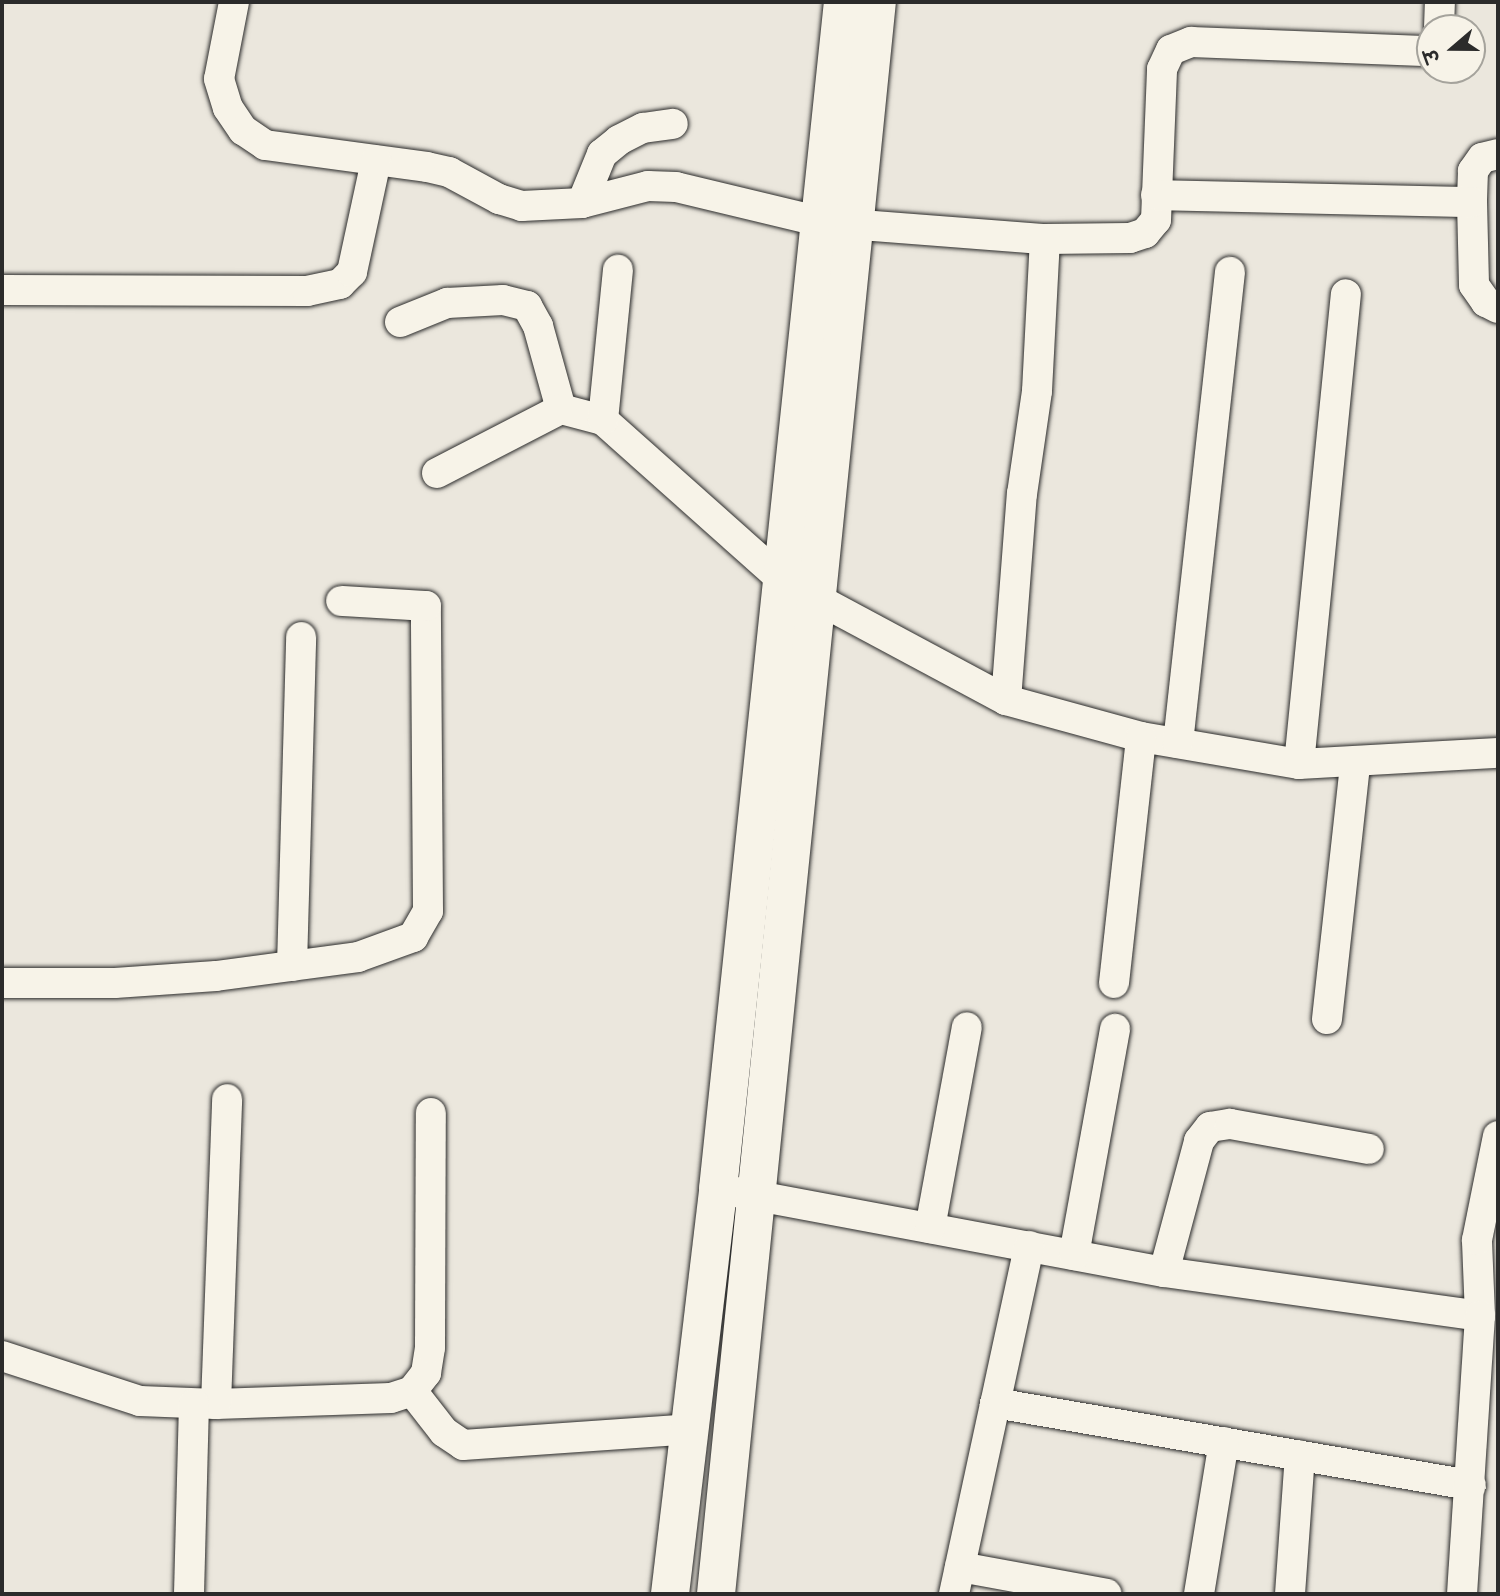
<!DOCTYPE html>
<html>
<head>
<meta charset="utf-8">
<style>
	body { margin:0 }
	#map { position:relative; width:1500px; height:1596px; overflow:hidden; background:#ebe7dd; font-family:Mynerve,"Playpen Sans Deva",sans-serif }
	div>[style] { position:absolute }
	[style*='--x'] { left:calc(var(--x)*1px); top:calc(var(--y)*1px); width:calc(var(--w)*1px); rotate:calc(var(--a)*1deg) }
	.roads { filter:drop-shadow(0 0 2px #2b2b2b) drop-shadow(0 0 2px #2b2b2b) }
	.street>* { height:30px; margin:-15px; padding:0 15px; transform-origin:15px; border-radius:15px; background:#f7f3e8 }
	.secondary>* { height:38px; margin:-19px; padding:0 19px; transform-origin:19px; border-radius:19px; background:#f7f3e8 }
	span { translate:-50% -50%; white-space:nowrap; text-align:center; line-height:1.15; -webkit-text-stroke:5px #f7f3e8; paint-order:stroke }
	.frame { position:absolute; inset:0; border:4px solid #2b2b2b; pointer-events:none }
	.north { position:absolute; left:1416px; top:14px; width:70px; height:70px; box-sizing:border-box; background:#f7f3e8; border:2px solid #a5a39c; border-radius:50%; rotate:250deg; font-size:19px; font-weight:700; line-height:28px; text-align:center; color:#2b2b2b }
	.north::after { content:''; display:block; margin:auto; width:24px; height:32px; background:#2b2b2b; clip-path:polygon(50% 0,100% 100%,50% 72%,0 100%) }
</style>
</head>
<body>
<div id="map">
	<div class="roads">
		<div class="street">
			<i style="--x:234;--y:2;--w:78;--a:101"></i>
			<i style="--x:219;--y:79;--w:30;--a:73"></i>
			<i style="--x:228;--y:108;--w:27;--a:56"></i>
			<i style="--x:243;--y:130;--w:27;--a:34"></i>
			<i style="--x:265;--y:145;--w:163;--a:7.7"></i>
			<i style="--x:427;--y:167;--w:23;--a:13"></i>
			<i style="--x:449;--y:172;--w:57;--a:28.4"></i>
			<i style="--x:499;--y:199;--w:24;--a:17"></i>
			<i style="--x:522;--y:206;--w:60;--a:-2.9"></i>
			<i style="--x:582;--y:203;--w:68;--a:-14.4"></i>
			<i style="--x:648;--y:186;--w:28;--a:2"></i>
			<i style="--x:676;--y:187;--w:150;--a:13.5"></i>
			<i style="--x:822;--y:222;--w:224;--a:4.4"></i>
			<i style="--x:1045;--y:239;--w:85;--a:-0.7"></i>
			<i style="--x:1130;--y:238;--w:16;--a:-18"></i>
			<i style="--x:1145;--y:233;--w:17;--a:-50"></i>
			<i style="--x:1156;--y:220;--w:151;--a:-87.7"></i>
			<i style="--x:1162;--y:69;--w:21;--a:-65"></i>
			<i style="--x:1171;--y:50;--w:22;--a:-22"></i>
			<i style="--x:1191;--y:42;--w:239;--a:2.2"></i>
			<i style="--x:1439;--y:28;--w:26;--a:-88"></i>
			<i style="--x:1498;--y:154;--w:16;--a:166"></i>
			<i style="--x:1482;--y:158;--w:16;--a:125"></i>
			<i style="--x:1473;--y:171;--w:31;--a:92"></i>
			<i style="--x:1472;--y:202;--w:83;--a:88.6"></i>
			<i style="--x:1474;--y:285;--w:21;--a:55"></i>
			<i style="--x:1486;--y:302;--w:13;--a:27"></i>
			<i style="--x:1156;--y:195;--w:316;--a:1.3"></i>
			<i style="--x:582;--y:203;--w:53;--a:-67.8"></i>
			<i style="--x:602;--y:154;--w:22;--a:-39"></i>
			<i style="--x:619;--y:140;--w:27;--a:-27"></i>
			<i style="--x:643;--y:128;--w:30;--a:-8"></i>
			<i style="--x:3;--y:290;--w:304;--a:0.2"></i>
			<i style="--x:307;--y:291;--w:34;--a:-12"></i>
			<i style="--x:340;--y:284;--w:17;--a:-45"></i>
			<i style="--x:352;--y:272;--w:114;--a:-77.8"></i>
			<i style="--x:400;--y:322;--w:51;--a:-22"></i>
			<i style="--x:447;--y:303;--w:56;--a:-3.1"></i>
			<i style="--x:503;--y:300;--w:25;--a:14"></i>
			<i style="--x:527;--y:306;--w:23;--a:61"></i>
			<i style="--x:538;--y:326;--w:86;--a:74.5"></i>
			<i style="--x:561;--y:409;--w:43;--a:14.7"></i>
			<i style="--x:603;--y:420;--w:242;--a:41.7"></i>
			<i style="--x:784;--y:581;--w:252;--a:28.2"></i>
			<i style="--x:1006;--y:700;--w:140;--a:15.3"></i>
			<i style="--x:1141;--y:737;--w:160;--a:9.7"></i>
			<i style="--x:1299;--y:764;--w:199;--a:-3.2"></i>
			<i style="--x:603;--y:420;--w:151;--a:-84.3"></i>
			<i style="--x:437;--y:473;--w:140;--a:-27.3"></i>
			<i style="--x:1006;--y:700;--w:207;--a:-85.6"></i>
			<i style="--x:1022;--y:494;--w:104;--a:-81.7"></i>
			<i style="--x:1037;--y:391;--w:152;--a:-87"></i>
			<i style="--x:1178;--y:743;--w:474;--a:-83.7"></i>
			<i style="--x:1299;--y:764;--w:472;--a:-84.3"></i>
			<i style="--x:292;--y:966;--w:329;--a:-88.4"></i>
			<i style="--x:2;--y:983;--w:113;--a:0"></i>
			<i style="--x:115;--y:983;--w:101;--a:-4"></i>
			<i style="--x:216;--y:976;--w:143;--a:-7.6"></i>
			<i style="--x:358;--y:957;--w:59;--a:-20"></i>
			<i style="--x:413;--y:937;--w:30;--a:-60"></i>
			<i style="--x:428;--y:911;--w:305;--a:-90.4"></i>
			<i style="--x:426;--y:606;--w:85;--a:-176.6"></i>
			<i style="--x:1114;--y:983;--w:247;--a:-83.7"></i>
			<i style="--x:1327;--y:1019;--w:257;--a:-83.7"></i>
			<i style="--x:736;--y:1192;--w:435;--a:10.6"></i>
			<i style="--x:1164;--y:1272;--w:319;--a:7.9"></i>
			<i style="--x:1480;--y:1316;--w:76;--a:-92.3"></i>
			<i style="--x:1477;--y:1240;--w:106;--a:-78.6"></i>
			<i style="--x:930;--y:1228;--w:204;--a:-79.6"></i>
			<i style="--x:1074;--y:1255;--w:230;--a:-79.7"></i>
			<i style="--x:1164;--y:1272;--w:136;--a:-75"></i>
			<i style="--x:1199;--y:1141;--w:18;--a:-52"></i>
			<i style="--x:1210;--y:1127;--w:20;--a:-9"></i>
			<i style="--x:1230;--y:1124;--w:141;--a:10.2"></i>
			<i style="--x:2;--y:1356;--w:145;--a:18.1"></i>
			<i style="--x:140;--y:1401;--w:76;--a:2.3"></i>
			<i style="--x:216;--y:1404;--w:175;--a:-2"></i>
			<i style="--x:391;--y:1398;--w:22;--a:-18"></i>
			<i style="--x:412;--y:1391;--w:23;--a:-52"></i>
			<i style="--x:426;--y:1373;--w:25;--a:-81"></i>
			<i style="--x:430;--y:1348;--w:235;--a:-89.8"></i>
			<i style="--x:412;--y:1391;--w:52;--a:52"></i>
			<i style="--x:444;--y:1432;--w:23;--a:34"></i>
			<i style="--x:463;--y:1445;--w:227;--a:-4"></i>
			<i style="--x:995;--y:1403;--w:483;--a:9.8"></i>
			<i style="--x:216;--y:1404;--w:305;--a:-87.9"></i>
			<i style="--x:960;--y:1567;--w:149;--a:10.4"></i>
			<i style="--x:189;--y:1594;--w:190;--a:-88.5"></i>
			<i style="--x:954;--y:1594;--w:356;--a:-77.8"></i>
			<i style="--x:1199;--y:1594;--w:154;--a:-80.7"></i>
			<i style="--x:1290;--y:1594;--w:139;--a:-85.9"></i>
			<i style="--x:1462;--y:1594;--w:279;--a:-86.3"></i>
		</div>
		<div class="secondary">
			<i style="--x:670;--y:1594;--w:408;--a:-83.2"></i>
			<i style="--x:718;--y:1189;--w:1194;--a:-83.99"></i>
			<i style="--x:716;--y:1594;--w:1600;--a:-84.23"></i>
		</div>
	</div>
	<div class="frame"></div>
	<div class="north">उ</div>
</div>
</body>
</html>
